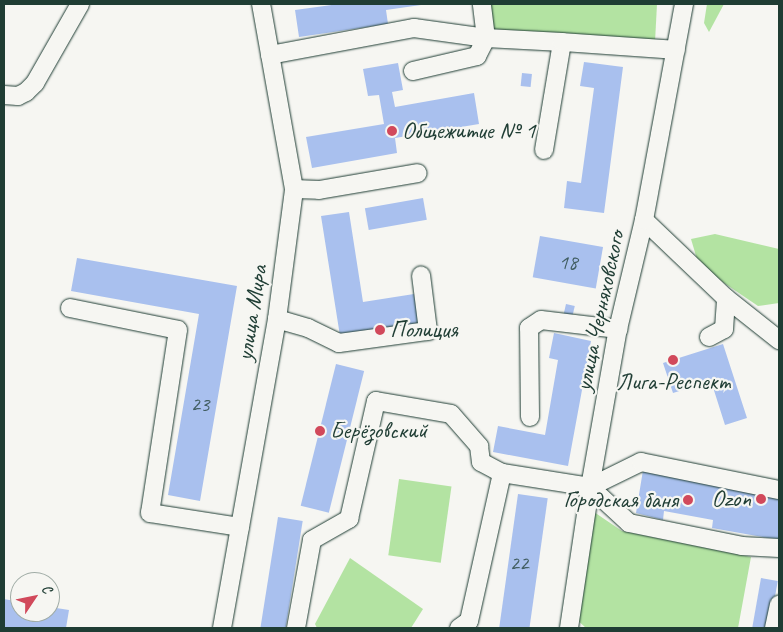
<!DOCTYPE html>
<html>
<head>
<meta charset="utf-8">
<style>
	body { margin:0 }
	#map { position:relative; width:783px; height:632px; overflow:hidden; background:#f6f6f2; font-family:Caveat,sans-serif }
	div>[style] { position:absolute }
	[style*='--x'] { left:calc(var(--x)*1px); top:calc(var(--y)*1px); width:calc(var(--w)*1px); rotate:calc(var(--a)*1deg) }
	.green>* { inset:0; background:#b3e3a2; transform-origin:0 0 }
	.building>* { inset:0; background:#a9c0ee; transform-origin:0 0 }
	.roads { filter:drop-shadow(0 0 1px #1f3d34) drop-shadow(0 0 1px #1f3d34) }
	.minor>* { height:18px; margin:-9px; padding:0 9px; transform-origin:9px; border-radius:9px; background:#f6f6f2 }
	.dots>* { width:14px; height:14px; translate:-50% -50%; box-sizing:border-box; border:2px solid #f6f6f2; border-radius:50% }
	span { translate:-50% -50%; white-space:nowrap; text-align:center; line-height:1.15; -webkit-text-stroke:4.5px #f6f6f2; paint-order:stroke }
	.number-label { font-size:21px; color:#425e62 }
	.number-label span { -webkit-text-stroke-width:0 }
	.poi-label { font-size:24px; color:#1f3d34 }
	.left { translate:0 -50%; text-align:left }
	.right { translate:-100% -50%; text-align:right }
	.street-label { font-size:24px; color:#1f3d34 }
	.frame { position:absolute; inset:0; border:5px solid #1f3d34; pointer-events:none }
	.north { position:absolute; left:10px; top:572px; width:50px; height:50px; box-sizing:border-box; background:#f6f6f2; border:1px solid #a0aca6; border-radius:50%; rotate:56deg; font-size:14px; font-weight:700; line-height:20px; text-align:center; color:#1f3d34 }
	.north::after { content:''; display:block; margin:auto; width:18px; height:22px; background:#d1495b; clip-path:polygon(50% 0,100% 100%,50% 72%,0 100%) }
</style>
</head>
<body>
<div id="map">
	<div class="green">
		<i style="clip-path:polygon(487px 4px,657px 4px,655px 42px,490px 34px)"></i>
		<i style="clip-path:polygon(707px 4px,724px 4px,709px 32px,704px 23px)"></i>
		<i style="clip-path:polygon(715px 234px,779px 249px,779px 303px,758px 306px,699px 266px,691px 239px)"></i>
		<i style="left:399px;top:479px;width:53px;height:77px;rotate:8deg"></i>
		<i style="clip-path:polygon(594px 512px,622px 531px,751px 557px,738px 628px,586px 628px,575px 618px)"></i>
		<i style="clip-path:polygon(350px 558px,423px 609px,411px 628px,317px 628px,315px 624px)"></i>
	</div>
	<div class="building">
		<i style="clip-path:polygon(339px 4px,421px 4px,421px 5px,386px 10px,388px 24px,299px 37px,295px 10px)"></i>
		<i style="clip-path:polygon(584px 62px,623px 67px,604px 213px,564px 208px,567px 181px,581px 183px,594px 88px,580px 86px)"></i>
		<i style="clip-path:polygon(398px 63px,403px 90px,392px 92px,395px 107px,474px 93px,479px 124px,395px 138px,397px 153px,312px 168px,306px 137px,384px 124px,379px 95px,368px 96px,363px 69px)"></i>
		<i style="left:522px;top:73px;width:10px;height:13px;rotate:6deg"></i>
		<i style="left:423px;top:198px;width:22px;height:59px;rotate:80deg"></i>
		<i style="clip-path:polygon(349px 212px,363px 302px,414px 294px,419px 324px,340px 336px,321px 216px)"></i>
		<i style="left:540px;top:236px;width:64px;height:42px;rotate:10deg"></i>
		<i style="clip-path:polygon(77px 258px,237px 286px,200px 501px,168px 495px,199px 314px,71px 291px)"></i>
		<i style="left:566px;top:304px;width:9px;height:11px;rotate:13deg"></i>
		<i style="clip-path:polygon(554px 333px,591px 341px,568px 466px,493px 452px,498px 426px,545px 435px,558px 360px,549px 358px)"></i>
		<i style="clip-path:polygon(723px 344px,747px 418px,725px 425px,711px 381px,673px 393px,663px 363px)"></i>
		<i style="left:336px;top:364px;width:29px;height:146px;rotate:14deg"></i>
		<i style="clip-path:polygon(644px 464px,779px 496px,779px 540px,712px 528px,713px 520px,664px 511px,663px 520px,636px 513px)"></i>
		<i style="left:518px;top:494px;width:30px;height:137px;rotate:8deg"></i>
		<i style="left:278px;top:517px;width:25px;height:113px;rotate:9deg"></i>
		<i style="left:761px;top:578px;width:17px;height:51px;rotate:10deg"></i>
		<i style="clip-path:polygon(4px 599px,20px 602px,20px 612px,50px 612px,50px 607px,69px 610px,66px 628px,4px 628px)"></i>
	</div>
	<div class="roads">
		<div class="minor">
			<i style="--x:270;--y:55;--w:147;--a:-10.6"></i>
			<i style="--x:414;--y:28;--w:73;--a:7.9"></i>
			<i style="--x:486;--y:38;--w:34;--a:-97"></i>
			<i style="--x:413;--y:71;--w:66;--a:-13.2"></i>
			<i style="--x:477;--y:56;--w:20;--a:-63"></i>
			<i style="--x:486;--y:38;--w:76;--a:3"></i>
			<i style="--x:4;--y:95;--w:14;--a:4"></i>
			<i style="--x:18;--y:96;--w:9;--a:-27"></i>
			<i style="--x:26;--y:92;--w:13;--a:-45"></i>
			<i style="--x:35;--y:83;--w:91;--a:-60.3"></i>
			<i style="--x:544;--y:150;--w:109;--a:-80.5"></i>
			<i style="--x:562;--y:42;--w:114;--a:4"></i>
			<i style="--x:294;--y:189;--w:25;--a:2"></i>
			<i style="--x:319;--y:190;--w:100;--a:-9.7"></i>
			<i style="--x:644;--y:220;--w:113;--a:43.6"></i>
			<i style="--x:726;--y:298;--w:68;--a:38.4"></i>
			<i style="--x:70;--y:308;--w:110;--a:11.5"></i>
			<i style="--x:178;--y:330;--w:185;--a:98.7"></i>
			<i style="--x:150;--y:513;--w:91;--a:8.8"></i>
			<i style="--x:277;--y:319;--w:32;--a:16"></i>
			<i style="--x:308;--y:328;--w:34;--a:26"></i>
			<i style="--x:339;--y:343;--w:90;--a:-7.7"></i>
			<i style="--x:428;--y:331;--w:56;--a:-97.1"></i>
			<i style="--x:709;--y:337;--w:17;--a:-28"></i>
			<i style="--x:724;--y:329;--w:31;--a:-86"></i>
			<i style="--x:530;--y:417;--w:89;--a:-90.6"></i>
			<i style="--x:529;--y:328;--w:14;--a:-34"></i>
			<i style="--x:541;--y:320;--w:78;--a:6.7"></i>
			<i style="--x:590;--y:487;--w:57;--a:-26.1"></i>
			<i style="--x:641;--y:462;--w:141;--a:11.5"></i>
			<i style="--x:222;--y:628;--w:314;--a:-79.9"></i>
			<i style="--x:277;--y:319;--w:131;--a:-82.5"></i>
			<i style="--x:294;--y:189;--w:188;--a:-100.1"></i>
			<i style="--x:296;--y:628;--w:89;--a:-79.7"></i>
			<i style="--x:312;--y:540;--w:43;--a:-29.6"></i>
			<i style="--x:349;--y:519;--w:121;--a:-77.1"></i>
			<i style="--x:376;--y:401;--w:76;--a:9.8"></i>
			<i style="--x:451;--y:414;--w:43;--a:48.8"></i>
			<i style="--x:479;--y:446;--w:16;--a:83"></i>
			<i style="--x:481;--y:462;--w:24;--a:28"></i>
			<i style="--x:502;--y:473;--w:89;--a:9"></i>
			<i style="--x:590;--y:487;--w:53;--a:42.7"></i>
			<i style="--x:629;--y:523;--w:115;--a:11.5"></i>
			<i style="--x:742;--y:546;--w:37;--a:3"></i>
			<i style="--x:459;--y:628;--w:12;--a:-35"></i>
			<i style="--x:469;--y:621;--w:152;--a:-77.4"></i>
			<i style="--x:569;--y:628;--w:143;--a:-81.5"></i>
			<i style="--x:590;--y:487;--w:160;--a:-80"></i>
			<i style="--x:618;--y:329;--w:112;--a:-76.6"></i>
			<i style="--x:644;--y:220;--w:220;--a:-79.5"></i>
			<i style="--x:774;--y:628;--w:24;--a:-78"></i>
		</div>
	</div>
	<div class="dots">
		<i style="left:392px;top:131px;background:#d1495b"></i>
		<i style="left:380px;top:330px;background:#d1495b"></i>
		<i style="left:673px;top:360px;background:#d1495b"></i>
		<i style="left:320px;top:431px;background:#d1495b"></i>
		<i style="left:761px;top:499px;background:#d1495b"></i>
		<i style="left:688px;top:500px;background:#d1495b"></i>
	</div>
	<div class="number-label">
		<span style="left:568px;top:262px">18</span>
		<span style="left:200px;top:404px">23</span>
		<span style="left:519px;top:563px">22</span>
	</div>
	<div class="poi-label">
		<span class="left" style="left:402px;top:131px">Общежитие № 1</span>
		<span class="left" style="left:390px;top:330px">Полиция</span>
		<span style="left:673px;top:382px">Лига-Респект</span>
		<span class="left" style="left:330px;top:431px">Берёзовский</span>
		<span class="right" style="left:751px;top:499px">Ozon</span>
		<span class="right" style="left:678px;top:500px">Городская баня</span>
	</div>
	<div class="street-label">
		<span style="left:600px;top:311px;rotate:-78deg">улица Черняховского</span>
		<span style="left:252px;top:313px;rotate:-81deg">улица Мира</span>
	</div>
	<div class="frame"></div>
	<div class="north">С</div>
</div>
</body>
</html>
